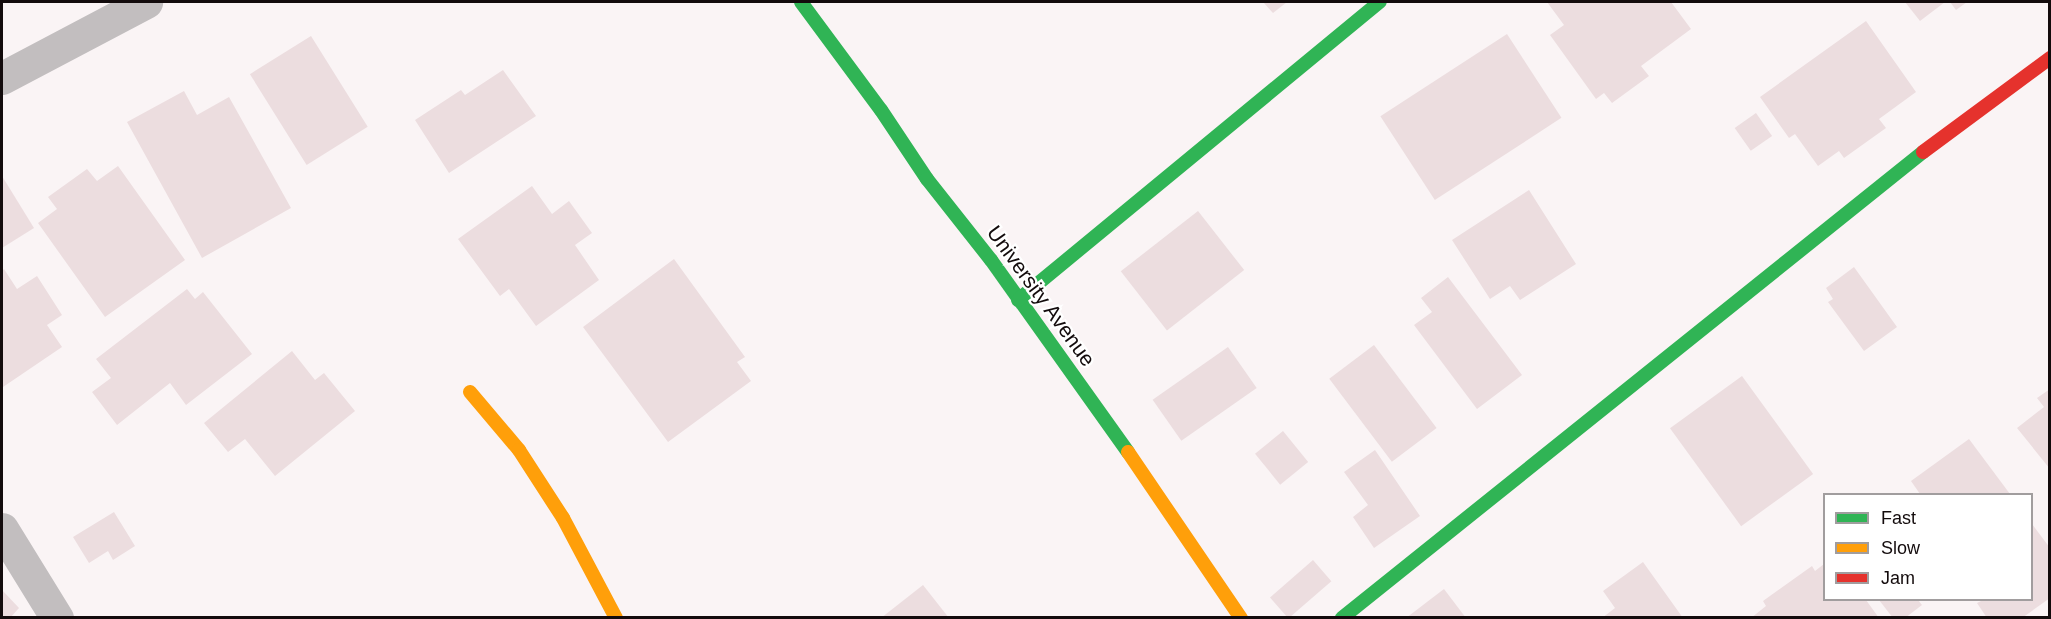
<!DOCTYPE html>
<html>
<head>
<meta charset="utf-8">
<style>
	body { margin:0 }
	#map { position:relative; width:2051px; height:619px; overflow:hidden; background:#faf4f5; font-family:Arial,sans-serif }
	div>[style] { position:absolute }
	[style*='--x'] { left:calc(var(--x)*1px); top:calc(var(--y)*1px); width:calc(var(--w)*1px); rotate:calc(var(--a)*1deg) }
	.building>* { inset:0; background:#ecdddf; transform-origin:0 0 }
	.street>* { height:33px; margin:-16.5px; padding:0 16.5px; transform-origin:16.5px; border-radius:16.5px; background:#c2bebf }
	.fast>* { height:14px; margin:-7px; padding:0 7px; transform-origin:7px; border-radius:7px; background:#30b455 }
	.slow>* { height:14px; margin:-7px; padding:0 7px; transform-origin:7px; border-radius:7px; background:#ff9f0a }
	.jam>* { height:14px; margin:-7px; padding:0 7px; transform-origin:7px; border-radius:7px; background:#e5322d }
	span { translate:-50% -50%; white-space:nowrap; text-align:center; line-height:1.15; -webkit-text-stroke:4.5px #fff; paint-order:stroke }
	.street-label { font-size:21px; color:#130b0c }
	.frame { position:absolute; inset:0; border:3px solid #130b0c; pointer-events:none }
	.legend { position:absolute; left:1823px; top:493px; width:210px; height:108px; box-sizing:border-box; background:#fff; border:2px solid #a19d9e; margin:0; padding:8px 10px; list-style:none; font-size:18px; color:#130b0c }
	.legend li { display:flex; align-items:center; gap:12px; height:30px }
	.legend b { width:30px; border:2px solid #a19d9e }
</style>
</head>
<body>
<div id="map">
	<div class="building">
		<i style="clip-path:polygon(1263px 2px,1287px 2px,1273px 13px)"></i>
		<i style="clip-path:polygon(1547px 2px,1671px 2px,1691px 29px,1641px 66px,1649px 76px,1612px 103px,1604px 93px,1596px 99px,1550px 35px,1564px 25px)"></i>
		<i style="clip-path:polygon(1905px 2px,1945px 2px,1920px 21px)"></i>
		<i style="clip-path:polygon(1950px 2px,1967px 2px,1956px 10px)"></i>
		<i style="clip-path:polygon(1866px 21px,1916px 92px,1879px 119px,1886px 128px,1844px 158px,1839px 151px,1818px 166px,1795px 134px,1789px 138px,1760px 97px)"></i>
		<i style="left:1507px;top:34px;width:100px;height:151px;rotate:57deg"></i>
		<i style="left:311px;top:36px;width:107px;height:72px;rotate:58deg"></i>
		<i style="clip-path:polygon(503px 70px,536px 116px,449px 173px,415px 120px,461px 90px,465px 95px)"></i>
		<i style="clip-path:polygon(184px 91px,197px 115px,229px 97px,291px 208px,202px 258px,127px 122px)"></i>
		<i style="left:1756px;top:113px;width:28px;height:26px;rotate:55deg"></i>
		<i style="clip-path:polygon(118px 166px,185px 260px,105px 317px,38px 223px,57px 209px,48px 197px,87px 169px,97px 181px)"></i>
		<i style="clip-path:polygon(2px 176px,34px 228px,2px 248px)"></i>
		<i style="clip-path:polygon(532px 186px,552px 214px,569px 201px,592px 233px,575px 245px,599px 280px,536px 326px,509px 289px,500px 296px,458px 239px)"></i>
		<i style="clip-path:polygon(1529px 190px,1576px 264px,1520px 300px,1510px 286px,1490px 299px,1452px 240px)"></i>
		<i style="left:1198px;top:211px;width:75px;height:98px;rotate:52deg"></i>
		<i style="clip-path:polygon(674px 259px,745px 357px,737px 362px,751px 381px,668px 442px,583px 327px)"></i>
		<i style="clip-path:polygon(1854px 267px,1897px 327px,1864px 351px,1828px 302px,1833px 299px,1826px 288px)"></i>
		<i style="clip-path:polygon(4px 269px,17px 289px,37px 276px,62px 315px,47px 325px,62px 347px,3px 387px,2px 271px)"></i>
		<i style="clip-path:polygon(1448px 277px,1522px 375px,1477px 409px,1414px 325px,1432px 312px,1421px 298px)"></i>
		<i style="clip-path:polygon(187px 289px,195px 299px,203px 292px,252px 354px,186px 405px,170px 383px,117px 425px,92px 392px,111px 378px,96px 359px)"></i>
		<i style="left:1374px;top:345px;width:104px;height:56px;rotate:53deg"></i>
		<i style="left:1228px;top:347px;width:50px;height:92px;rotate:55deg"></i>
		<i style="clip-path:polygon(292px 351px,315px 380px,324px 373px,355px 411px,275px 476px,245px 439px,228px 452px,204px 423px)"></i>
		<i style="left:1742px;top:376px;width:121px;height:89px;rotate:54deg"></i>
		<i style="clip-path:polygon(2050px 389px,2050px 469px,2017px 428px,2044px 407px,2037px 398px)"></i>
		<i style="left:1283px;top:431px;width:40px;height:36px;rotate:51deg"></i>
		<i style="clip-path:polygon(1969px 439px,2010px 494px,1920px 494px,1911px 481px)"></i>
		<i style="clip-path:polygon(1375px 450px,1420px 516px,1374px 548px,1353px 517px,1368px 505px,1344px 472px)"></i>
		<i style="clip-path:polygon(114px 512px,135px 546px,113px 560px,108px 551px,89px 563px,73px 537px)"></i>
		<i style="clip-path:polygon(2032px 524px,2050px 548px,2050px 598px,2022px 618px,1987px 618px,1977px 603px,1983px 600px,2032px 600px)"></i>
		<i style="left:1313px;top:560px;width:28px;height:57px;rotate:49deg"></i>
		<i style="clip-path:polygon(1643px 562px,1683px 618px,1602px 618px,1615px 608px,1603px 591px)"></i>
		<i style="clip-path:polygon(1824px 564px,1824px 600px,1866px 600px,1879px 618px,1751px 618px,1766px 606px,1763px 601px,1812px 566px,1815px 571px)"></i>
		<i style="clip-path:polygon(923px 585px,949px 618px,881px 618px)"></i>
		<i style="clip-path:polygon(1444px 589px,1466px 618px,1406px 618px)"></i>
		<i style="clip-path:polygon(2px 590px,19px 608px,10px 618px,2px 618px)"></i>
		<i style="clip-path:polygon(1879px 600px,1918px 600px,1922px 605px,1905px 618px,1893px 618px)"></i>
	</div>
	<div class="street">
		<i style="--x:2;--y:78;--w:163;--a:-27.8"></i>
		<i style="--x:2;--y:529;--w:105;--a:58.3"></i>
	</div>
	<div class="fast">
		<i style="--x:801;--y:2;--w:134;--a:53.5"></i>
		<i style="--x:881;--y:110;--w:83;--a:56.3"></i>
		<i style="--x:927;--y:179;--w:103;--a:51.7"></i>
		<i style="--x:991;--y:260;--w:236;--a:54.5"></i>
		<i style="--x:1018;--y:300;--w:469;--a:-39.5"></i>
		<i style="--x:1342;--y:618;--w:745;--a:-38.73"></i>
	</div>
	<div class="slow">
		<i style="--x:470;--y:392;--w:76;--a:49.8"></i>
		<i style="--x:519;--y:450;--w:81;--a:57.1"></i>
		<i style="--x:563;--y:518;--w:113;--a:62.1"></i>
		<i style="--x:1128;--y:452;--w:201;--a:55.8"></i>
	</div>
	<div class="jam">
		<i style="--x:1923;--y:152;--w:158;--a:-36.5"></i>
	</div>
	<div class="street-label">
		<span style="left:1041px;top:296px;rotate:54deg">University Avenue</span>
	</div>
	<div class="frame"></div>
	<ul class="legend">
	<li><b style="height:8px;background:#30b455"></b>Fast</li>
	<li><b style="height:8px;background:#ff9f0a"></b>Slow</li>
	<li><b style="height:8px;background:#e5322d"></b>Jam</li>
	</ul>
</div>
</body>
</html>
